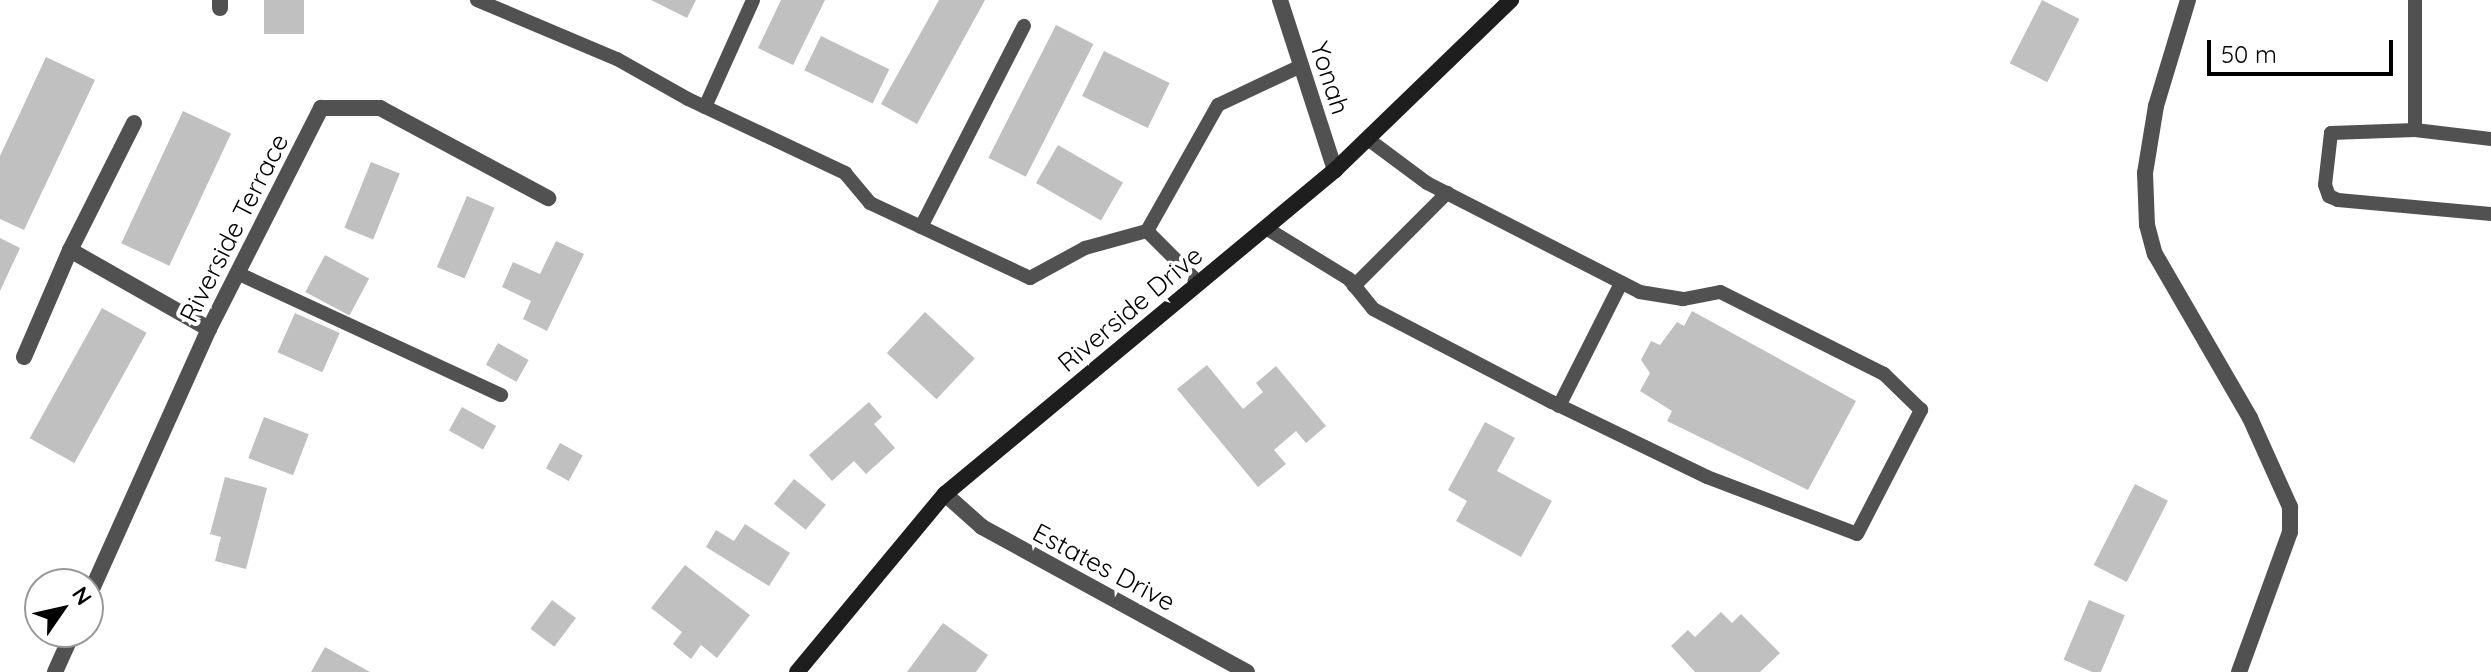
<!DOCTYPE html>
<html>
<head>
<meta charset="utf-8">
<style>
	body { margin:0 }
	#map { position:relative; width:2491px; height:672px; overflow:hidden; background:#fff; font-family:Quicksand,sans-serif }
	div>[style] { position:absolute }
	[style*='--x'] { left:calc(var(--x)*1px); top:calc(var(--y)*1px); width:calc(var(--w)*1px); rotate:calc(var(--a)*1deg) }
	.building>* { inset:0; background:#c0c0c0; transform-origin:0 0 }
	.lane>* { height:14px; margin:-7px; padding:0 7px; transform-origin:7px; border-radius:7px; background:#515151 }
	.street>* { height:16px; margin:-8px; padding:0 8px; transform-origin:8px; border-radius:8px; background:#515151 }
	.secondary>* { height:16px; margin:-8px; padding:0 8px; transform-origin:8px; border-radius:8px; background:#1e1e1e }
	span { translate:-50% -50%; white-space:nowrap; text-align:center; line-height:1.15; -webkit-text-stroke:8px #fff; paint-order:stroke }
	.street-label { font-size:26px; color:#000 }
	.north { position:absolute; left:24px; top:568px; width:80px; height:80px; box-sizing:border-box; background:#fff; border:2px solid #999; border-radius:50%; rotate:56deg; font-size:22px; font-weight:700; line-height:32px; text-align:center; color:#000 }
	.north::after { content:''; display:block; margin:auto; width:28px; height:36px; background:#000; clip-path:polygon(50% 0,100% 100%,50% 72%,0 100%) }
	.scale { position:absolute; left:2207px; top:40px; width:186px; height:36px; box-sizing:border-box; border:4px solid #000; border-top:0; padding-left:10px; font-size:24px; line-height:28px; white-space:nowrap; color:#000; -webkit-text-stroke:6px #fff; paint-order:stroke }
</style>
</head>
<body>
<div id="map">
	<div class="building">
		<i style="left:264px;top:0;width:40px;height:34px"></i>
		<i style="clip-path:polygon(651px 0,696px 0,687px 18px)"></i>
		<i style="clip-path:polygon(781px 0,825px 0,793px 65px,758px 48px)"></i>
		<i style="clip-path:polygon(939px 0,985px 0,917px 124px,881px 104px)"></i>
		<i style="left:2042px;top:0;width:42px;height:71px;rotate:27deg"></i>
		<i style="left:1056px;top:25px;width:42px;height:149px;rotate:27deg"></i>
		<i style="left:821px;top:36px;width:76px;height:38px;rotate:26deg"></i>
		<i style="left:1104px;top:51px;width:73px;height:50px;rotate:26deg"></i>
		<i style="clip-path:polygon(46px 57px,95px 80px,24px 230px,0 219px,0 156px)"></i>
		<i style="left:183px;top:111px;width:53px;height:146px;rotate:25deg"></i>
		<i style="left:1058px;top:145px;width:75px;height:44px;rotate:30deg"></i>
		<i style="left:371px;top:162px;width:31px;height:71px;rotate:22deg"></i>
		<i style="left:467px;top:196px;width:30px;height:77px;rotate:23deg"></i>
		<i style="clip-path:polygon(0 238px,20px 248px,0 291px)"></i>
		<i style="clip-path:polygon(556px 241px,584px 254px,547px 331px,523px 319px,531px 301px,502px 287px,513px 262px,540px 274px)"></i>
		<i style="left:325px;top:255px;width:50px;height:42px;rotate:28deg"></i>
		<i style="left:102px;top:308px;width:51px;height:149px;rotate:29deg"></i>
		<i style="clip-path:polygon(1692px 311px,1856px 401px,1808px 490px,1667px 421px,1672px 411px,1640px 391px,1650px 373px,1641px 360px,1651px 341px,1660px 345px,1677px 322px,1684px 326px)"></i>
		<i style="left:925px;top:312px;width:68px;height:56px;rotate:43deg"></i>
		<i style="left:295px;top:313px;width:49px;height:43px;rotate:24deg"></i>
		<i style="left:498px;top:343px;width:35px;height:25px;rotate:29deg"></i>
		<i style="clip-path:polygon(1207px 365px,1243px 409px,1263px 392px,1256px 383px,1276px 366px,1326px 426px,1306px 443px,1296px 431px,1274px 450px,1286px 464px,1258px 487px,1177px 389px)"></i>
		<i style="clip-path:polygon(869px 402px,882px 417px,874px 424px,895px 448px,866px 474px,854px 461px,832px 481px,809px 455px)"></i>
		<i style="left:462px;top:407px;width:39px;height:27px;rotate:29deg"></i>
		<i style="left:264px;top:417px;width:48px;height:44px;rotate:21deg"></i>
		<i style="clip-path:polygon(1485px 422px,1515px 438px,1497px 471px,1552px 501px,1521px 557px,1456px 521px,1467px 501px,1448px 490px)"></i>
		<i style="left:560px;top:443px;width:26px;height:29px;rotate:29deg"></i>
		<i style="clip-path:polygon(225px 477px,267px 488px,246px 569px,215px 561px,221px 537px,210px 534px)"></i>
		<i style="left:794px;top:479px;width:41px;height:32px;rotate:39deg"></i>
		<i style="left:2135px;top:484px;width:37px;height:91px;rotate:27deg"></i>
		<i style="clip-path:polygon(745px 524px,790px 553px,769px 586px,706px 547px,716px 530px,734px 541px)"></i>
		<i style="clip-path:polygon(685px 565px,750px 615px,717px 658px,701px 645px,691px 659px,673px 644px,682px 632px,651px 608px)"></i>
		<i style="left:552px;top:600px;width:30px;height:36px;rotate:37deg"></i>
		<i style="left:2089px;top:600px;width:39px;height:65px;rotate:23deg"></i>
		<i style="clip-path:polygon(1721px 612px,1732px 623px,1741px 614px,1780px 653px,1760px 672px,1695px 672px,1671px 646px,1688px 630px,1695px 637px)"></i>
		<i style="clip-path:polygon(943px 623px,988px 655px,976px 672px,907px 672px)"></i>
		<i style="clip-path:polygon(325px 647px,370px 672px,311px 672px)"></i>
	</div>
	<div class="lane">
		<i style="--x:477;--y:0;--w:152;--a:22.9"></i>
		<i style="--x:617;--y:59;--w:81;--a:29.4"></i>
		<i style="--x:688;--y:99;--w:174;--a:25.2"></i>
		<i style="--x:845;--y:173;--w:39;--a:50"></i>
		<i style="--x:870;--y:203;--w:177;--a:25.1"></i>
		<i style="--x:1030;--y:278;--w:63;--a:-28.6"></i>
		<i style="--x:1085;--y:248;--w:64;--a:-15.3"></i>
		<i style="--x:1147;--y:231;--w:74;--a:45"></i>
		<i style="--x:2415;--y:0;--w:130;--a:90"></i>
		<i style="--x:2415;--y:130;--w:84;--a:178"></i>
		<i style="--x:2331;--y:133;--w:52;--a:96.6"></i>
		<i style="--x:2325;--y:185;--w:12;--a:70"></i>
		<i style="--x:2329;--y:196;--w:10;--a:24"></i>
		<i style="--x:2338;--y:200;--w:154;--a:5.2"></i>
		<i style="--x:705;--y:107;--w:117;--a:-65.8"></i>
		<i style="--x:2415;--y:130;--w:77;--a:6.8"></i>
		<i style="--x:921;--y:227;--w:226;--a:-62.9"></i>
		<i style="--x:1266;--y:228;--w:97;--a:31.6"></i>
		<i style="--x:1349;--y:279;--w:38;--a:51"></i>
		<i style="--x:1373;--y:309;--w:202;--a:27.5"></i>
		<i style="--x:1552;--y:402;--w:172;--a:25.8"></i>
		<i style="--x:1707;--y:477;--w:160;--a:20.8"></i>
		<i style="--x:1857;--y:534;--w:140;--a:-62.7"></i>
		<i style="--x:1921;--y:410;--w:52;--a:-135.8"></i>
		<i style="--x:1884;--y:374;--w:183;--a:-153.4"></i>
		<i style="--x:1720;--y:292;--w:38;--a:169"></i>
		<i style="--x:1683;--y:299;--w:44;--a:-170.8"></i>
		<i style="--x:1640;--y:292;--w:239;--a:-152.9"></i>
		<i style="--x:1427;--y:183;--w:74;--a:-143.3"></i>
		<i style="--x:1147;--y:231;--w:145;--a:-60.6"></i>
		<i style="--x:1218;--y:105;--w:92;--a:-25.2"></i>
		<i style="--x:237;--y:273;--w:291;--a:24.8"></i>
		<i style="--x:1354;--y:286;--w:132;--a:-45"></i>
		<i style="--x:1559;--y:406;--w:138;--a:-63.2"></i>
	</div>
	<div class="street">
		<i style="--x:220;--y:0;--w:8;--a:90"></i>
		<i style="--x:1280;--y:0;--w:179;--a:72.1"></i>
		<i style="--x:2188;--y:0;--w:111;--a:106.8"></i>
		<i style="--x:2156;--y:106;--w:68;--a:99.3"></i>
		<i style="--x:2145;--y:173;--w:52;--a:87.8"></i>
		<i style="--x:2147;--y:225;--w:30;--a:75"></i>
		<i style="--x:2155;--y:254;--w:190;--a:59.9"></i>
		<i style="--x:2250;--y:418;--w:98;--a:65.8"></i>
		<i style="--x:2290;--y:507;--w:25;--a:90"></i>
		<i style="--x:2290;--y:532;--w:149;--a:110"></i>
		<i style="--x:134;--y:123;--w:142;--a:116.7"></i>
		<i style="--x:70;--y:250;--w:160;--a:29.6"></i>
		<i style="--x:24;--y:357;--w:116;--a:-66.7"></i>
		<i style="--x:945;--y:494;--w:50;--a:41.7"></i>
		<i style="--x:982;--y:527;--w:302;--a:28.7"></i>
		<i style="--x:88;--y:598;--w:295;--a:-65.8"></i>
		<i style="--x:209;--y:329;--w:248;--a:-63.1"></i>
		<i style="--x:321;--y:108;--w:59;--a:0"></i>
		<i style="--x:380;--y:108;--w:191;--a:28.2"></i>
		<i style="--x:55;--y:672;--w:44;--a:-65.8"></i>
	</div>
	<div class="secondary">
		<i style="--x:797;--y:672;--w:231;--a:-50.3"></i>
		<i style="--x:945;--y:494;--w:507;--a:-39.72"></i>
		<i style="--x:1335;--y:170;--w:245;--a:-44"></i>
	</div>
	<div class="street-label">
		<span style="left:1330px;top:78px;rotate:72deg">Yonah</span>
		<span style="left:234px;top:228px;rotate:-63deg">Riverside Terrace</span>
		<span style="left:1130px;top:309px;rotate:-40deg">Riverside Drive</span>
		<span style="left:1104px;top:567px;rotate:28deg">Estates Drive</span>
	</div>
	<div class="north">N</div>
	<div class="scale">50 m</div>
</div>
</body>
</html>
